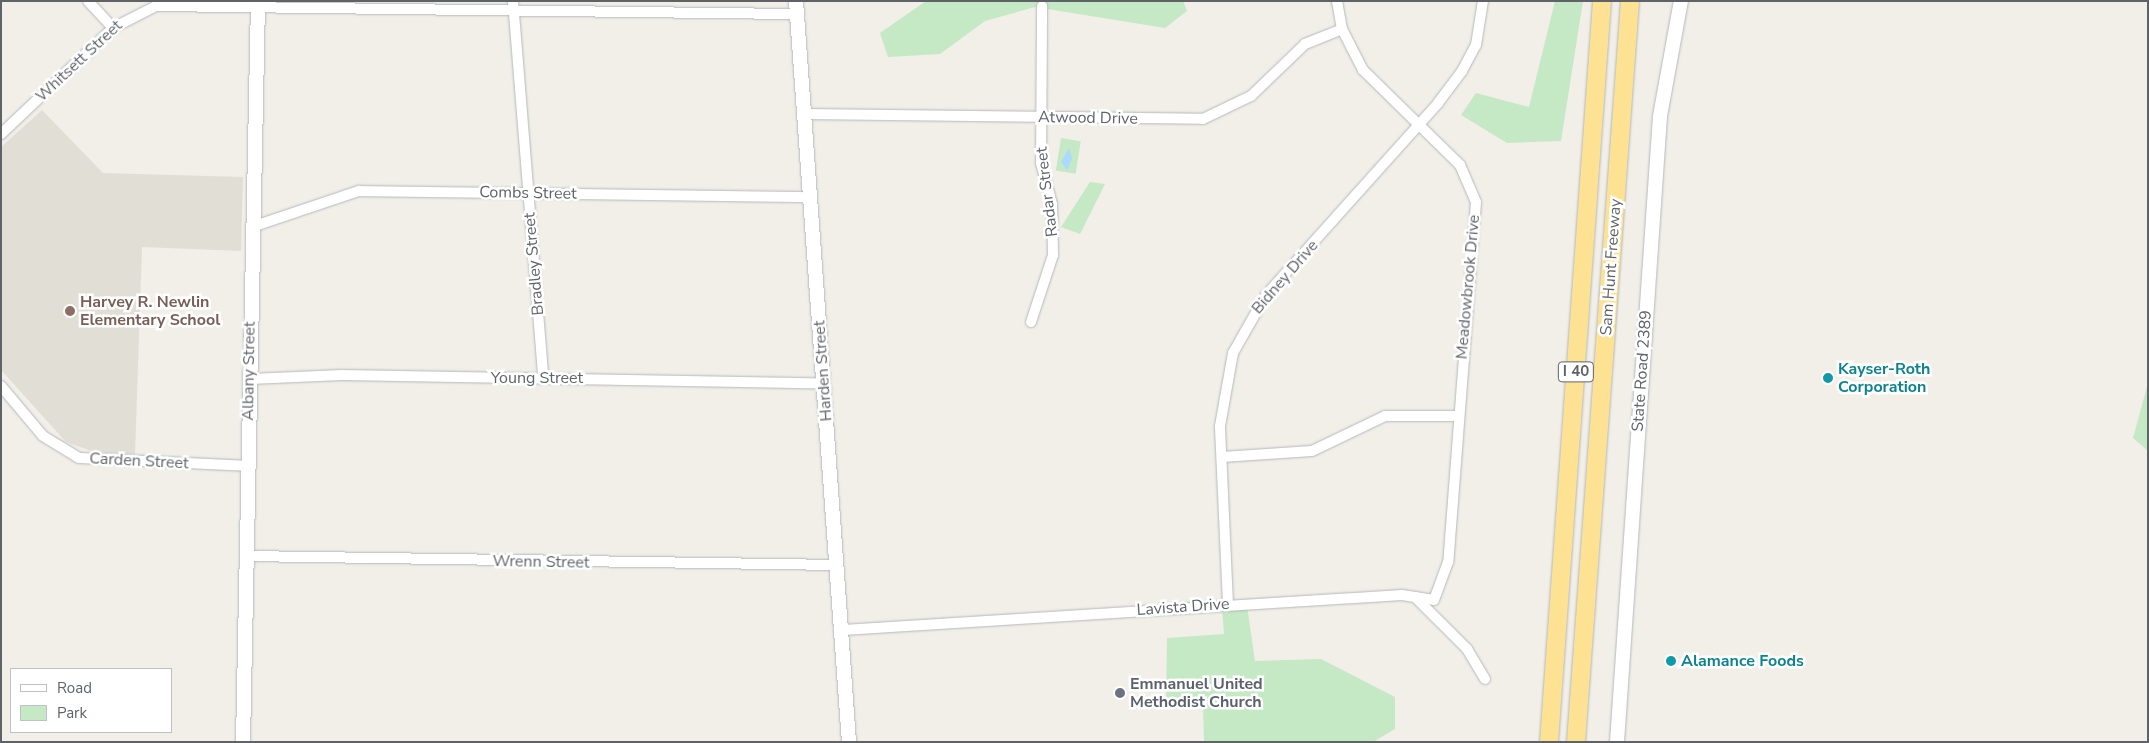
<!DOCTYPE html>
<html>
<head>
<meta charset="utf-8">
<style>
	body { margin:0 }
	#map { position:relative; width:2149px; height:743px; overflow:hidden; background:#f1efe8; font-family:"Nunito Sans",sans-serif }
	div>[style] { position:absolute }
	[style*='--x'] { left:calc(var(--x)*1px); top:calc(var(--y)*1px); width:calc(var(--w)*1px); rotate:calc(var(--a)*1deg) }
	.education>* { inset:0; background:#e1ded6 }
	.green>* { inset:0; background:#c5e8c5; transform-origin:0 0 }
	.water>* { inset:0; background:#aadaff }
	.roads { filter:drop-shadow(0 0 1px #b5b8bc) drop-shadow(0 0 1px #b5b8bc) }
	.street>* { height:10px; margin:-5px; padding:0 5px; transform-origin:5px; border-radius:5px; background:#fff }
	.secondary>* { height:14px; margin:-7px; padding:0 7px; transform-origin:7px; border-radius:7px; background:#fff }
	.highway>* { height:18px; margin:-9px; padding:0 9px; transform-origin:9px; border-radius:9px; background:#fde293 }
	.dots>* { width:14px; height:14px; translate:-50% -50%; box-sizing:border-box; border:2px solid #fff; border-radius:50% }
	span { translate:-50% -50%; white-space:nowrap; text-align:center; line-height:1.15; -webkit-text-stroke:5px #fff; paint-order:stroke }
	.shield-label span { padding:1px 4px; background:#fff; border:1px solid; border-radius:4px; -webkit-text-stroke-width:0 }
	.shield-label { font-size:15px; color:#5f6368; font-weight:700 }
	.street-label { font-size:16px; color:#5f6368 }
	.education-label { font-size:16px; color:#785e54; font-weight:700 }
	.left { translate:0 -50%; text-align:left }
	.culture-label { font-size:16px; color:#0d838f; font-weight:700 }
	.worship-label { font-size:16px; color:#5b616d; font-weight:700 }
	.frame { position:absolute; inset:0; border:2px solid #5f6368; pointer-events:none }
	.legend { position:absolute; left:10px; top:668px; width:162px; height:65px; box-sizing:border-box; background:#fff; border:1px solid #bfc1c3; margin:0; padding:6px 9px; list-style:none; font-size:15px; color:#5f6368 }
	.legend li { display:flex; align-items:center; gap:10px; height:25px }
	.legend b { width:25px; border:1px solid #bfc1c3 }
</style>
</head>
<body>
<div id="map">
	<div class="education">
		<i style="clip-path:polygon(42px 110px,103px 173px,243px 177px,241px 251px,142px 247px,135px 455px,97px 453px,66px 442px,1px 370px,1px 147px)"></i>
	</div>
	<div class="green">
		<i style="clip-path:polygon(926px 1px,1183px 1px,1187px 11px,1165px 28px,1035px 7px,985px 21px,940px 54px,888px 57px,880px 33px)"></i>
		<i style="clip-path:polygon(1555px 1px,1583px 1px,1561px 141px,1507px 143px,1461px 115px,1476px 93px,1529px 107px)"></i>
		<i style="left:1061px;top:138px;width:20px;height:33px;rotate:9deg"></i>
		<i style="clip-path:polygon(1090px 182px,1105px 184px,1080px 234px,1061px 227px)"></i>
		<i style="clip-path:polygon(2148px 383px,2148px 451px,2133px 438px)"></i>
		<i style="clip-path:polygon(1247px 606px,1255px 661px,1321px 659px,1395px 697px,1395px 729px,1373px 742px,1204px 742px,1203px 705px,1166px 703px,1167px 638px,1224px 634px,1222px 607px)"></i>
	</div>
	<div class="water">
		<i style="clip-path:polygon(1069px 148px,1072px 159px,1067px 170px,1061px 162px)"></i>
	</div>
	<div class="roads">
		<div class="street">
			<i style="--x:88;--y:1;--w:37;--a:47"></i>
			<i style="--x:513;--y:1;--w:377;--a:85.4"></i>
			<i style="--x:1337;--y:1;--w:28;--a:80"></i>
			<i style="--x:1342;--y:29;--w:46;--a:62.9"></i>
			<i style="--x:1363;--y:70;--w:136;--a:44.4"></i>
			<i style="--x:1460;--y:165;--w:40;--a:66.6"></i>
			<i style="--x:1476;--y:202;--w:361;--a:94.4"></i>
			<i style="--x:1448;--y:562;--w:40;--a:110.2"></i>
			<i style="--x:1434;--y:600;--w:19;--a:-171"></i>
			<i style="--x:805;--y:114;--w:398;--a:0.7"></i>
			<i style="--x:1203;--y:119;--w:53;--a:-25.6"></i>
			<i style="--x:1251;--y:96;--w:75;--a:-43.9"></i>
			<i style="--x:1305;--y:44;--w:40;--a:-22"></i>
			<i style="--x:1;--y:134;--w:154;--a:-43.4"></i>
			<i style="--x:113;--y:28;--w:48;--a:-27.1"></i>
			<i style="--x:156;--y:6;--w:640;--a:0.72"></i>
			<i style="--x:252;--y:227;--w:113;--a:-18.6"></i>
			<i style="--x:359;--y:191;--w:451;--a:0.8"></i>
			<i style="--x:1031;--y:322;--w:71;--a:-71.8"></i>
			<i style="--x:1053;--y:255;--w:51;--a:-91.1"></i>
			<i style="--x:1052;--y:204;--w:42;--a:-105"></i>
			<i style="--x:1041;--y:163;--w:157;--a:-89.6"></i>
			<i style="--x:250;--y:379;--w:92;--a:-2.5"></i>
			<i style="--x:342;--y:375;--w:482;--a:1"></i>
			<i style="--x:1;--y:386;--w:65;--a:50"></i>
			<i style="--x:43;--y:436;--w:42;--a:31.4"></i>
			<i style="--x:79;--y:458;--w:167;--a:2.7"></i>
			<i style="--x:1222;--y:457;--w:90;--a:-3.8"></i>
			<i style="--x:1312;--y:451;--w:81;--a:-25.6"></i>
			<i style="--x:1385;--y:416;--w:71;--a:0"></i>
			<i style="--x:246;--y:556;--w:590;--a:0.87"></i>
			<i style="--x:1228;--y:604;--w:178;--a:-92.6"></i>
			<i style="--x:1220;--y:426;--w:74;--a:-79.9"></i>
			<i style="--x:1233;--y:353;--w:67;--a:-60.4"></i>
			<i style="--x:1266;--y:295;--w:258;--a:-48.1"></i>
			<i style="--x:1438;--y:103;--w:40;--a:-53"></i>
			<i style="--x:1462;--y:71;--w:30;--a:-62"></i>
			<i style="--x:1476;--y:45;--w:45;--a:-81"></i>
			<i style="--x:843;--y:630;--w:560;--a:-3.58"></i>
			<i style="--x:1402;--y:595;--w:13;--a:9"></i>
			<i style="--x:1415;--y:597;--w:74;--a:45"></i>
			<i style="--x:1467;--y:649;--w:35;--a:59"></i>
		</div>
		<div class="secondary">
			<i style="--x:796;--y:1;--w:743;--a:85.91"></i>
			<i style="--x:243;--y:742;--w:741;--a:-88.84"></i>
			<i style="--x:1617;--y:742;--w:627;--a:-86.07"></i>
			<i style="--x:1660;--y:116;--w:117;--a:-79.7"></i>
		</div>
		<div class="highway">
			<i style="--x:1549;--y:742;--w:743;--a:-85.91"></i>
			<i style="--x:1576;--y:742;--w:743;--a:-85.83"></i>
		</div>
	</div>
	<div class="dots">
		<i style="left:70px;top:311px;background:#8d6e63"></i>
		<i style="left:1828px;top:378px;background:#0f9aa8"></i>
		<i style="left:1671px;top:661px;background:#0f9aa8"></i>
		<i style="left:1120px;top:693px;background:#6b7280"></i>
	</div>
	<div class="shield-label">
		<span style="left:1576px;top:372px">I 40</span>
	</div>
	<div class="street-label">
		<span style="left:79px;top:61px;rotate:-43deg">Whitsett Street</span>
		<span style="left:1088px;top:118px;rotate:1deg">Atwood Drive</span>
		<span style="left:1047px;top:192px;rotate:-97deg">Radar Street</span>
		<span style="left:528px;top:193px;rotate:1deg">Combs Street</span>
		<span style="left:534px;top:264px;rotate:-95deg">Bradley Street</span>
		<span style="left:1611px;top:267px;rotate:-86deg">Sam Hunt Freeway</span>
		<span style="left:1285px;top:277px;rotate:-49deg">Bidney Drive</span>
		<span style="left:1468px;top:287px;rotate:-85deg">Meadowbrook Drive</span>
		<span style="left:249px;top:371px;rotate:-89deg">Albany Street</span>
		<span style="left:823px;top:371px;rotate:-94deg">Harden Street</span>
		<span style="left:1642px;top:371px;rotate:-86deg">State Road 2389</span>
		<span style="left:537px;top:378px">Young Street</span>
		<span style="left:139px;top:461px;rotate:3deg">Carden Street</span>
		<span style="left:541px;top:562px;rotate:1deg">Wrenn Street</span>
		<span style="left:1183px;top:607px;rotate:-4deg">Lavista Drive</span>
	</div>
	<div class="education-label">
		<span class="left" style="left:80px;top:311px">Harvey R. Newlin<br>Elementary School</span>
	</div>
	<div class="culture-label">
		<span class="left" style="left:1838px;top:378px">Kayser-Roth<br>Corporation</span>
		<span class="left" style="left:1681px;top:661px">Alamance Foods</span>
	</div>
	<div class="worship-label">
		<span class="left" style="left:1130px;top:693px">Emmanuel United<br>Methodist Church</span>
	</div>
	<div class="frame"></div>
	<ul class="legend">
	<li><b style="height:6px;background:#fff"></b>Road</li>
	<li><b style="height:14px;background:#c5e8c5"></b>Park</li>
	</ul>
</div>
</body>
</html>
